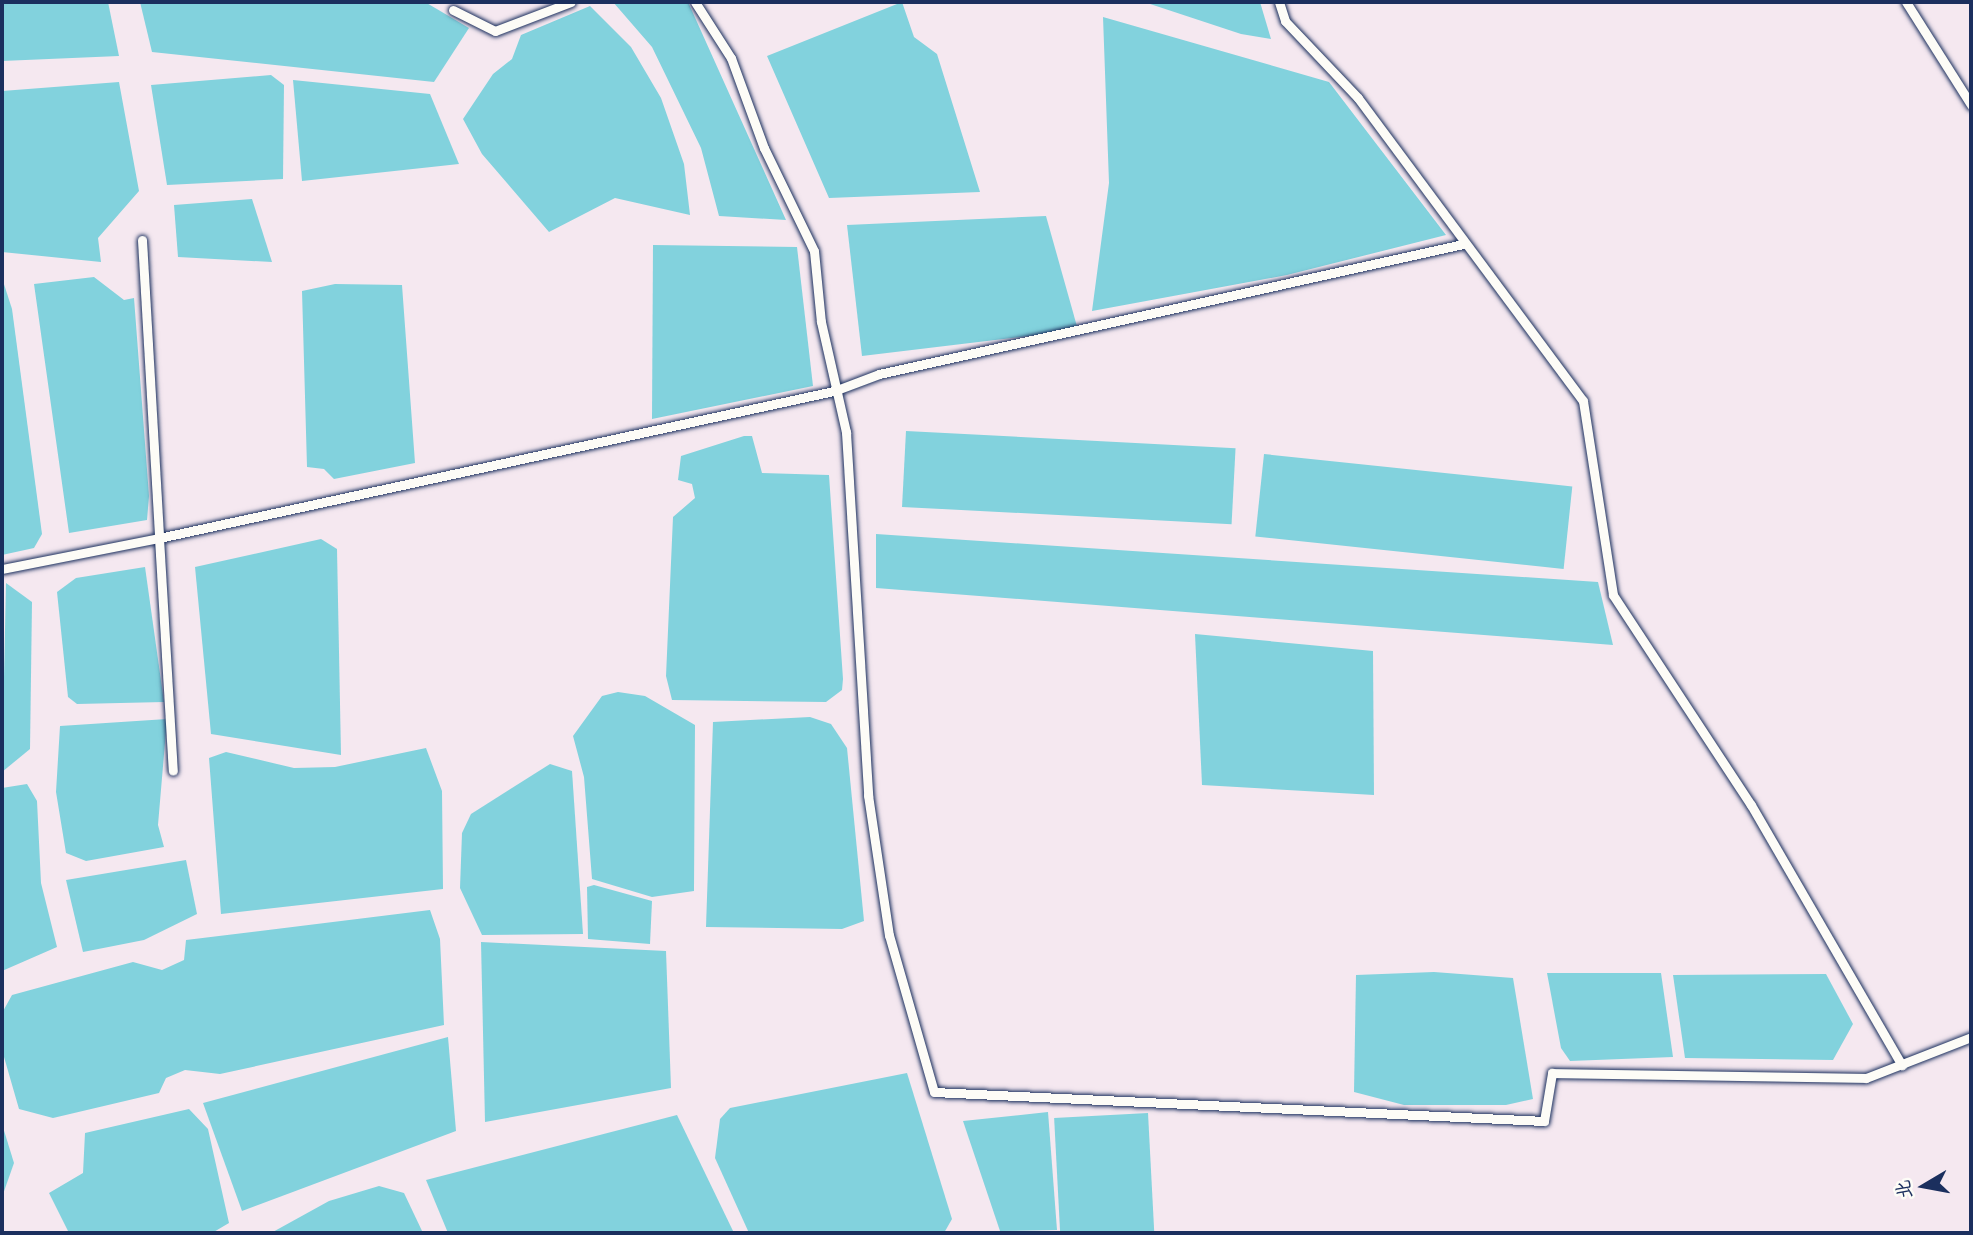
<!DOCTYPE html>
<html>
<head>
<meta charset="utf-8">
<style>
	body { margin:0 }
	#map { position:relative; width:1973px; height:1235px; overflow:hidden; background:#f5e8f0; font-family:Mali,"LXGW WenKai TC",sans-serif }
	div>[style] { position:absolute }
	[style*='--x'] { left:calc(var(--x)*1px); top:calc(var(--y)*1px); width:calc(var(--w)*1px); rotate:calc(var(--a)*1deg) }
	.water>* { inset:0; background:#82d2dd; transform-origin:0 0 }
	.roads { filter:drop-shadow(0 0 2px #1b2f5e) drop-shadow(0 0 2px #1b2f5e) }
	.lane>* { height:9px; margin:-4.5px; padding:0 4.5px; transform-origin:4.5px; border-radius:4.5px; background:#fdfcf7 }
	span { translate:-50% -50%; white-space:nowrap; text-align:center; line-height:1.15; -webkit-text-stroke:7px #fdfcf7; paint-order:stroke }
	.frame { position:absolute; inset:0; border:4px solid #1b2f5e; pointer-events:none }
	.north { position:absolute; left:1889px; top:1151px; width:70px; height:70px; -webkit-text-stroke:5px #fdfcf7; paint-order:stroke; rotate:260deg; font-size:19px; font-weight:700; line-height:28px; text-align:center; color:#1b2f5e }
	.north::after { content:''; display:block; margin:auto; width:24px; height:32px; background:#1b2f5e; clip-path:polygon(50% 0,100% 100%,50% 72%,0 100%) }
</style>
</head>
<body>
<div id="map">
	<div class="water">
		<i style="clip-path:polygon(2px 2px,108px 2px,119px 56px,2px 61px)"></i>
		<i style="clip-path:polygon(140px 2px,425px 2px,469px 28px,434px 82px,152px 52px)"></i>
		<i style="clip-path:polygon(613px 2px,688px 2px,786px 220px,719px 216px,701px 148px,652px 47px)"></i>
		<i style="clip-path:polygon(902px 2px,914px 37px,937px 54px,980px 192px,829px 198px,767px 56px)"></i>
		<i style="clip-path:polygon(1144px 2px,1260px 2px,1271px 39px,1241px 34px)"></i>
		<i style="clip-path:polygon(590px 6px,631px 47px,661px 98px,684px 164px,690px 215px,615px 198px,549px 232px,482px 154px,463px 119px,493px 74px,512px 59px,521px 35px)"></i>
		<i style="clip-path:polygon(1103px 17px,1329px 82px,1446px 235px,1287px 275px,1092px 311px,1109px 183px)"></i>
		<i style="clip-path:polygon(271px 75px,284px 85px,283px 179px,167px 185px,151px 85px)"></i>
		<i style="clip-path:polygon(293px 80px,430px 94px,459px 164px,302px 181px)"></i>
		<i style="clip-path:polygon(119px 82px,139px 191px,98px 238px,101px 262px,2px 252px,2px 91px)"></i>
		<i style="clip-path:polygon(252px 199px,272px 262px,178px 257px,174px 205px)"></i>
		<i style="clip-path:polygon(1046px 216px,1078px 330px,862px 356px,847px 225px)"></i>
		<i style="clip-path:polygon(653px 245px,797px 247px,813px 386px,652px 419px)"></i>
		<i style="clip-path:polygon(94px 277px,124px 300px,134px 298px,149px 496px,147px 520px,69px 533px,34px 284px)"></i>
		<i style="clip-path:polygon(2px 278px,12px 309px,42px 534px,34px 548px,2px 555px)"></i>
		<i style="clip-path:polygon(335px 284px,402px 285px,415px 463px,334px 479px,324px 469px,307px 467px,302px 291px)"></i>
		<i style="left:906px;top:431px;width:330px;height:76px;rotate:3deg"></i>
		<i style="clip-path:polygon(744px 436px,752px 436px,762px 473px,829px 475px,843px 679px,842px 690px,826px 702px,672px 700px,666px 676px,673px 517px,695px 498px,692px 484px,678px 480px,681px 456px)"></i>
		<i style="left:1264px;top:454px;width:310px;height:83px;rotate:6deg"></i>
		<i style="clip-path:polygon(876px 534px,1598px 582px,1613px 645px,876px 588px)"></i>
		<i style="clip-path:polygon(321px 539px,337px 549px,341px 755px,211px 734px,195px 567px)"></i>
		<i style="clip-path:polygon(145px 567px,164px 702px,77px 704px,68px 697px,57px 592px,76px 578px)"></i>
		<i style="clip-path:polygon(6px 583px,32px 602px,30px 749px,2px 772px)"></i>
		<i style="clip-path:polygon(1195px 634px,1373px 651px,1374px 795px,1202px 785px)"></i>
		<i style="clip-path:polygon(618px 692px,645px 696px,695px 725px,694px 891px,652px 897px,592px 879px,584px 777px,573px 736px,602px 696px)"></i>
		<i style="clip-path:polygon(810px 717px,831px 724px,847px 748px,864px 921px,842px 929px,706px 927px,713px 722px)"></i>
		<i style="clip-path:polygon(167px 719px,158px 825px,164px 847px,86px 861px,66px 853px,56px 792px,60px 726px)"></i>
		<i style="clip-path:polygon(426px 748px,442px 791px,443px 889px,221px 914px,209px 758px,226px 752px,294px 768px,335px 767px)"></i>
		<i style="clip-path:polygon(550px 764px,572px 771px,583px 934px,482px 935px,460px 888px,462px 833px,471px 814px)"></i>
		<i style="clip-path:polygon(27px 784px,37px 801px,41px 883px,57px 947px,2px 971px,2px 788px)"></i>
		<i style="clip-path:polygon(186px 860px,197px 914px,144px 940px,83px 952px,66px 880px)"></i>
		<i style="clip-path:polygon(594px 885px,652px 901px,650px 944px,588px 939px,587px 887px)"></i>
		<i style="clip-path:polygon(430px 910px,440px 939px,444px 1025px,220px 1074px,185px 1070px,166px 1078px,159px 1093px,53px 1118px,19px 1109px,2px 1050px,2px 1013px,12px 995px,133px 962px,162px 970px,184px 960px,186px 940px)"></i>
		<i style="clip-path:polygon(481px 942px,666px 951px,671px 1088px,485px 1122px)"></i>
		<i style="clip-path:polygon(1434px 972px,1513px 978px,1533px 1099px,1506px 1105px,1404px 1105px,1354px 1092px,1356px 975px)"></i>
		<i style="clip-path:polygon(1547px 973px,1661px 973px,1673px 1057px,1570px 1061px,1561px 1048px)"></i>
		<i style="clip-path:polygon(1826px 974px,1853px 1024px,1833px 1060px,1685px 1058px,1673px 975px)"></i>
		<i style="clip-path:polygon(448px 1037px,456px 1131px,242px 1211px,203px 1103px)"></i>
		<i style="clip-path:polygon(907px 1073px,952px 1219px,944px 1233px,749px 1233px,715px 1158px,720px 1119px,730px 1108px)"></i>
		<i style="clip-path:polygon(189px 1109px,208px 1129px,229px 1223px,212px 1233px,69px 1233px,49px 1193px,83px 1173px,85px 1133px)"></i>
		<i style="clip-path:polygon(1048px 1112px,1057px 1230px,1000px 1231px,963px 1121px)"></i>
		<i style="left:1148px;top:1113px;width:120px;height:94px;rotate:87deg"></i>
		<i style="clip-path:polygon(677px 1115px,734px 1233px,448px 1233px,426px 1180px)"></i>
		<i style="clip-path:polygon(2px 1124px,14px 1163px,2px 1197px)"></i>
		<i style="clip-path:polygon(379px 1186px,404px 1193px,423px 1233px,271px 1233px,329px 1201px)"></i>
	</div>
	<div class="roads">
		<div class="lane">
			<i style="--x:695;--y:2;--w:67;--a:57.3"></i>
			<i style="--x:731;--y:58;--w:96;--a:69.9"></i>
			<i style="--x:764;--y:148;--w:114;--a:64.1"></i>
			<i style="--x:814;--y:251;--w:71;--a:84.4"></i>
			<i style="--x:821;--y:322;--w:113;--a:77.2"></i>
			<i style="--x:846;--y:432;--w:364;--a:86.5"></i>
			<i style="--x:868;--y:795;--w:142;--a:81.5"></i>
			<i style="--x:889;--y:935;--w:163;--a:74"></i>
			<i style="--x:934;--y:1092;--w:611;--a:2.72"></i>
			<i style="--x:1544;--y:1121;--w:49;--a:-80.5"></i>
			<i style="--x:1552;--y:1073;--w:314;--a:0.9"></i>
			<i style="--x:1866;--y:1078;--w:113;--a:-21.3"></i>
			<i style="--x:1279;--y:2;--w:20;--a:72"></i>
			<i style="--x:1285;--y:21;--w:106;--a:46.5"></i>
			<i style="--x:1358;--y:98;--w:377;--a:53.4"></i>
			<i style="--x:1583;--y:401;--w:196;--a:81.2"></i>
			<i style="--x:1613;--y:595;--w:251;--a:56.7"></i>
			<i style="--x:1751;--y:805;--w:301;--a:59.9"></i>
			<i style="--x:1906;--y:2;--w:122;--a:57.7"></i>
			<i style="--x:453;--y:10;--w:47;--a:26.6"></i>
			<i style="--x:495;--y:31;--w:81;--a:-20.9"></i>
			<i style="--x:142;--y:240;--w:298;--a:86.7"></i>
			<i style="--x:159;--y:538;--w:691;--a:-12.29"></i>
			<i style="--x:834;--y:391;--w:48;--a:-20.7"></i>
			<i style="--x:879;--y:374;--w:598;--a:-12.55"></i>
			<i style="--x:2;--y:569;--w:160;--a:-11.2"></i>
			<i style="--x:159;--y:538;--w:233;--a:86.6"></i>
		</div>
	</div>
	<div class="frame"></div>
	<div class="north">北</div>
</div>
</body>
</html>
